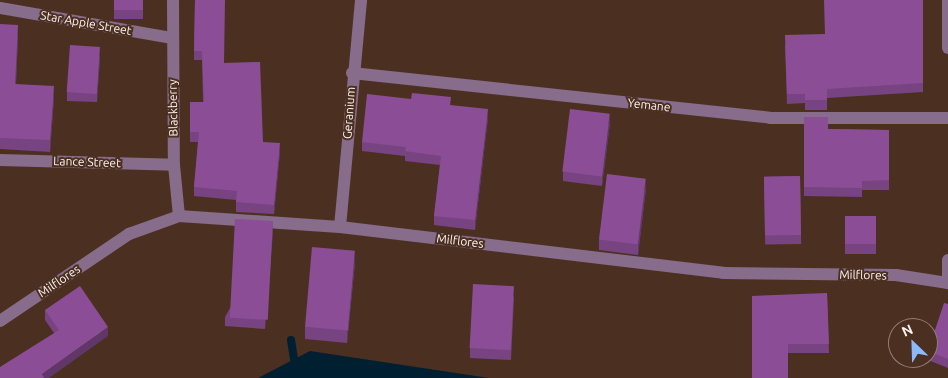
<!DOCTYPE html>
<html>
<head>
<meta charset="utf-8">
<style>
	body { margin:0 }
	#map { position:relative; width:948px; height:378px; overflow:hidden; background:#4b3022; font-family:Ubuntu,sans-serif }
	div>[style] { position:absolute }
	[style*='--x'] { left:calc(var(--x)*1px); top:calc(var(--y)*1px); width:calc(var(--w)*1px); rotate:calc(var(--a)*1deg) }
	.water>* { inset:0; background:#002031 }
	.stream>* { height:8px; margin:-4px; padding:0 4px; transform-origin:4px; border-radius:4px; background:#002031 }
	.street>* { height:12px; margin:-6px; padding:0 6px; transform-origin:6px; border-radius:6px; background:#886c8b }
	.wall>* { inset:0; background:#784381; transform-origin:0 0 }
	.shaded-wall>* { inset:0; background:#613769 }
	.building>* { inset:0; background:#8b4e96; transform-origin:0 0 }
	span { translate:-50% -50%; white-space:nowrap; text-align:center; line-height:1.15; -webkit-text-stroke:4px #4b3022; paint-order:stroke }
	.street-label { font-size:12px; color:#fdf2ed }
	.north { position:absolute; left:888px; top:318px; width:50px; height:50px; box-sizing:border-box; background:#4b3022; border:1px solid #927e73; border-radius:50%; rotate:336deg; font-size:14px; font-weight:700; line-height:20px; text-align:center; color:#fdf2ed }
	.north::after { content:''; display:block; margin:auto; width:18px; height:22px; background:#8bb9fc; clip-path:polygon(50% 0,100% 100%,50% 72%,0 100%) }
</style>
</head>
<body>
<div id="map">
	<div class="water">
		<i style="clip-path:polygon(310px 351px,489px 378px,258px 378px)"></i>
	</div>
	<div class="stream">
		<i style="--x:291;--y:340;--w:38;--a:81"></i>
	</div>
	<div class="street">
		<i style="--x:173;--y:0;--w:165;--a:89.7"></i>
		<i style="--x:174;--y:165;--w:51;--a:84.4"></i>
		<i style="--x:948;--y:0;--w:48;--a:90"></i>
		<i style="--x:0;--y:8;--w:175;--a:9.9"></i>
		<i style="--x:352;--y:73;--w:420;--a:6.1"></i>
		<i style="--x:770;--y:118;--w:178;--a:0"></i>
		<i style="--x:0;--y:160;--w:174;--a:1.6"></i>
		<i style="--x:340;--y:227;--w:228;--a:-84.7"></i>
		<i style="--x:948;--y:283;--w:23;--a:-90"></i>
		<i style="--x:0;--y:321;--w:156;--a:-34"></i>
		<i style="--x:129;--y:234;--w:53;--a:-19.8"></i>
		<i style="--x:179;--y:216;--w:161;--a:3.9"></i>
		<i style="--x:340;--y:227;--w:386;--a:6.8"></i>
		<i style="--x:723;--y:273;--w:173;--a:0.7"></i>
		<i style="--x:896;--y:275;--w:53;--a:8.7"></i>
	</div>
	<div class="wall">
		<i style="left:114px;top:0;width:29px;height:19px"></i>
		<i style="clip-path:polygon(195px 0,224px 63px,263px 142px,280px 152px,274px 214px,236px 212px,236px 200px,194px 196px,194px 187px,198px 142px,190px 142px,190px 102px,203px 102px,202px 60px,194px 60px)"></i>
		<i style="clip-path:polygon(923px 0,923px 92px,827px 98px,827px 110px,805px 110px,805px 103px,787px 104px,785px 45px,825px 34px)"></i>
		<i style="clip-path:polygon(0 24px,18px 36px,16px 84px,54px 98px,50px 152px,0 149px)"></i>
		<i style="clip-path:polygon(100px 56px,97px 102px,67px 101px,67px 92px)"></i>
		<i style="clip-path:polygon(451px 105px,488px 118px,475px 230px,434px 225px,434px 216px,440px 165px,405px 161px,405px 156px,362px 151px,362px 142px)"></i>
		<i style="clip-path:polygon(804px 117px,828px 129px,889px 130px,889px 190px,862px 190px,862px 197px,804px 196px)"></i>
		<i style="clip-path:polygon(610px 123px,602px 186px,563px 181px,563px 172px)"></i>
		<i style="left:800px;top:176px;width:68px;height:36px;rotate:89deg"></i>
		<i style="clip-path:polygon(646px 188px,638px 255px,599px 250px,599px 240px)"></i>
		<i style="left:845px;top:216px;width:31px;height:38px"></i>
		<i style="clip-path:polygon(273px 231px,265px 329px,225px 326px,225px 317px)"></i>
		<i style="clip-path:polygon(355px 263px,347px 343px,305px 339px,305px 327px)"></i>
		<i style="clip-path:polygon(827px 293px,829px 353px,788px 353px,752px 378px)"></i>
		<i style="clip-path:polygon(514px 296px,511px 360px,470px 358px,470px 348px)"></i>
		<i style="clip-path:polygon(948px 304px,948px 368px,928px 360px,928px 351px)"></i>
		<i style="clip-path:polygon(45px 310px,108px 336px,54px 333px,45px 320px)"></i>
	</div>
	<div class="shaded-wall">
		<i style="clip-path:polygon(18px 25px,18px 36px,15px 96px,15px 84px)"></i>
		<i style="clip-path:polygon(100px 47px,100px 56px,97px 102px,97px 93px)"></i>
		<i style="clip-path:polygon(54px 86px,54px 98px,50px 152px,50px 140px)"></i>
		<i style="clip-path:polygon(488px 109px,488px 118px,475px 230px,475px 220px)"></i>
		<i style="clip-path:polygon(610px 114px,610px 123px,602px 186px,602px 176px)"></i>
		<i style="clip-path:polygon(280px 143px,280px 152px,274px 214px,274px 205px)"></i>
		<i style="clip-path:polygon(646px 179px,646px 188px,638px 255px,638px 245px)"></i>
		<i style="clip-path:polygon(273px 221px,273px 231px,265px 329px,265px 320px)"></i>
		<i style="clip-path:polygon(355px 251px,355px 263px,347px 343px,347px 331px)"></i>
		<i style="clip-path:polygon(108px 327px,108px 336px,49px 378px,42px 378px,42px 374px)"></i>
	</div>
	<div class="building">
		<i style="left:114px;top:0;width:29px;height:10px"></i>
		<i style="clip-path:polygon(195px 0,225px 0,224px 63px,260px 62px,263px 142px,280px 143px,274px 205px,236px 202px,237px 191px,194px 187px,199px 132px,190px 132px,190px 102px,204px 102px,202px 51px,194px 51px)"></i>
		<i style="clip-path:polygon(824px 0,923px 0,923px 83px,827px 89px,827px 100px,805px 100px,805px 94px,787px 94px,785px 35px,825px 34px)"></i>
		<i style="clip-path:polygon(0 24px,18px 25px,15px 84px,54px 86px,50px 140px,0 138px)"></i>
		<i style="left:70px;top:45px;width:30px;height:47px;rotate:4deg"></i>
		<i style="clip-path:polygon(412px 93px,451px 97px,450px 105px,488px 109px,475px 220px,434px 216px,441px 156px,405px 151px,406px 147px,362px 142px,367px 94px,411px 99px)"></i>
		<i style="left:570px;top:109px;width:40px;height:63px;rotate:7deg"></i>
		<i style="clip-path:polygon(804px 117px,828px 117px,828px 129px,889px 130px,889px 180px,862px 181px,862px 188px,804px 187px)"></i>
		<i style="left:607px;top:174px;width:39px;height:66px;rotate:7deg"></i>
		<i style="left:800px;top:176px;width:59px;height:36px;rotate:89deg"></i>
		<i style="left:845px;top:216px;width:31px;height:28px"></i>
		<i style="left:235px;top:219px;width:38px;height:99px;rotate:3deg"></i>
		<i style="left:312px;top:247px;width:43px;height:80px;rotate:5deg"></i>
		<i style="left:473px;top:284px;width:41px;height:64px;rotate:3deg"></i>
		<i style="clip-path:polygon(80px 286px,108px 327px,42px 374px,44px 378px,0 378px,0 367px,59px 330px,45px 310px)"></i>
		<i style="clip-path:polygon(827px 293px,829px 344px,788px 344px,788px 378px,752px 378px,752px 296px)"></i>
		<i style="clip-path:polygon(944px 303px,948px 304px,948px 359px,928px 351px)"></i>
	</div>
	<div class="street-label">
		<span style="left:86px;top:23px;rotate:10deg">Star Apple Street</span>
		<span style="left:649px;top:105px;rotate:6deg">Yemane</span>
		<span style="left:173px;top:108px;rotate:-91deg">Blackberry</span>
		<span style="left:349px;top:113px;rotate:-86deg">Geranium</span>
		<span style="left:87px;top:162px;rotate:2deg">Lance Street</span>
		<span style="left:460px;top:241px;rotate:7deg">Milflores</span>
		<span style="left:863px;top:275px;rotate:1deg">Milflores</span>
		<span style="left:59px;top:281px;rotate:-34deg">Milflores</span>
	</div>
	<div class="north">N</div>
</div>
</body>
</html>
